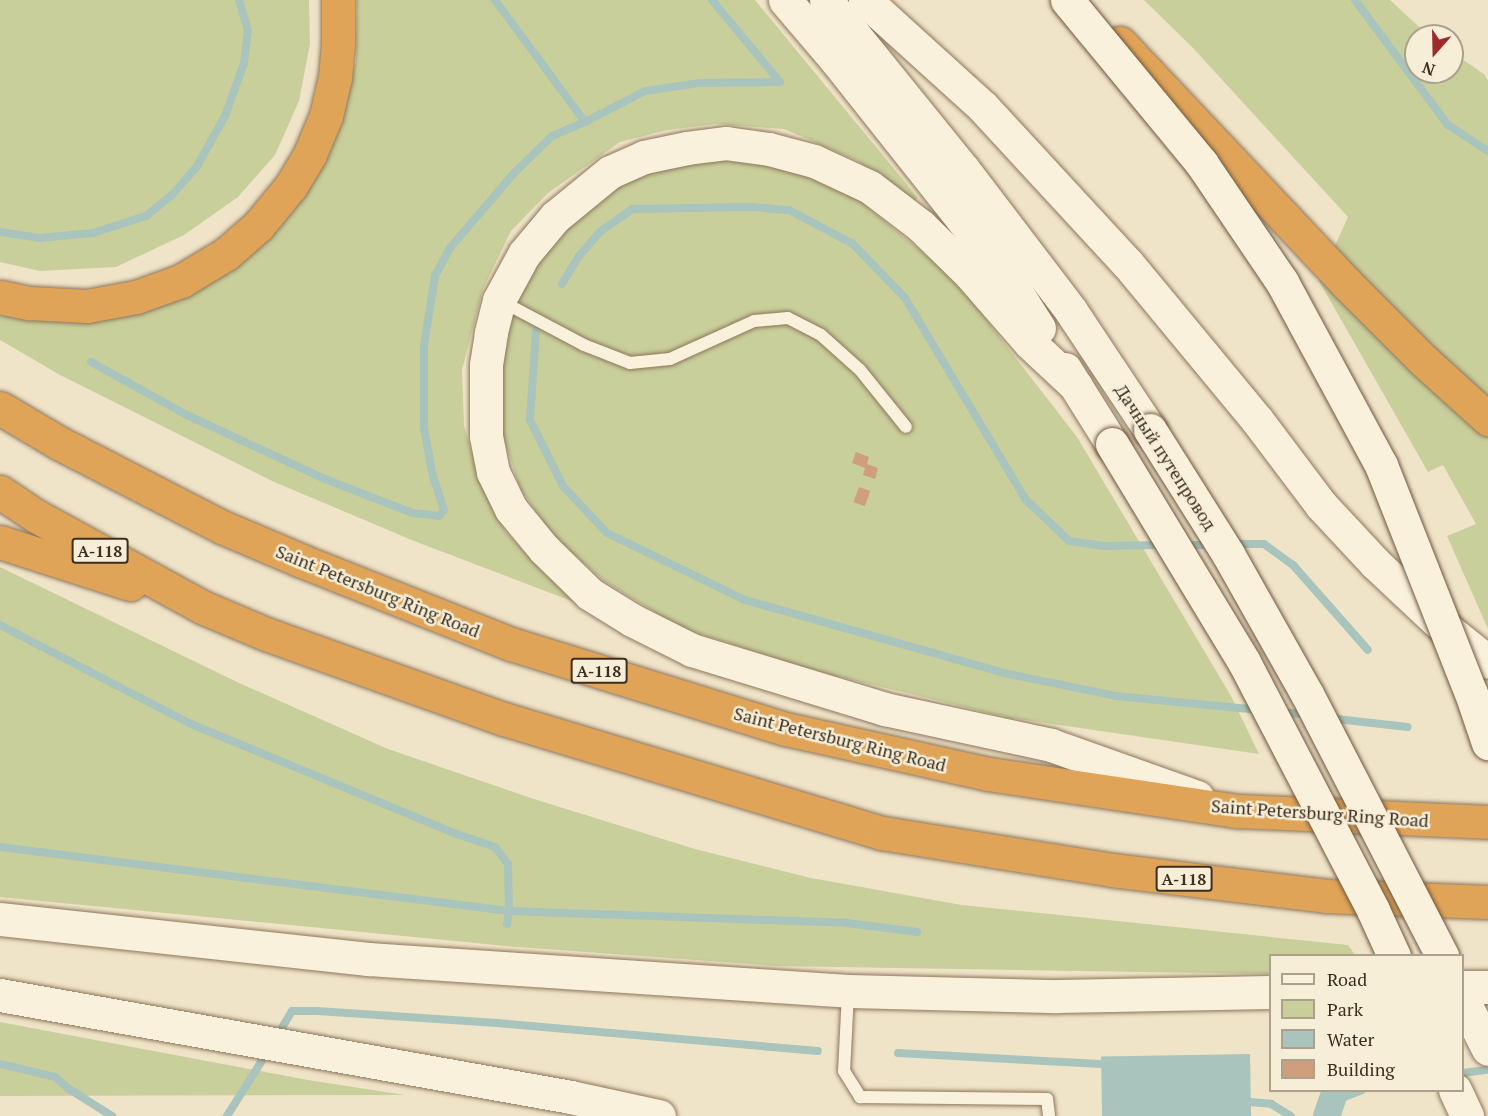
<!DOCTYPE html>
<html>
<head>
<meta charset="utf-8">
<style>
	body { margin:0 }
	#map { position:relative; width:1488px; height:1116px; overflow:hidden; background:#f0e4c8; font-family:"PT Serif",serif }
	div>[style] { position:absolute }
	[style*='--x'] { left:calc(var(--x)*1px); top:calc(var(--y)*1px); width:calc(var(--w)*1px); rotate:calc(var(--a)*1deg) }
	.green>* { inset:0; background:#c9cf9b }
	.water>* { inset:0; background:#a9c4bc; transform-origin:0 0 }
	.stream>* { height:8px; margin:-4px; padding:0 4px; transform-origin:4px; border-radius:4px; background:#a9c4bc }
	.canal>* { height:27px; margin:-13.5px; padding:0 13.5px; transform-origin:13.5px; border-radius:13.5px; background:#a9c4bc }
	.building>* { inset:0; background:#cf9f7d; transform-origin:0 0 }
	.roads { filter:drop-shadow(0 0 2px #8d765c) drop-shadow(0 0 2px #8d765c) }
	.lane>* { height:12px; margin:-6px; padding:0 6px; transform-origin:6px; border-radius:6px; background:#faf1dc }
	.secondary>* { height:33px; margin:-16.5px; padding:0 16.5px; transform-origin:16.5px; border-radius:16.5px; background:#faf1dc }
	.highway>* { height:33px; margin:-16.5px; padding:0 16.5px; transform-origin:16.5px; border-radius:16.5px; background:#e0a458 }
	.bridges { filter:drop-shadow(0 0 2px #6f573f) drop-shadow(0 0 2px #6f573f) }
	.secondary-bridge>* { height:33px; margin:-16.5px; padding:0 16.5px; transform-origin:16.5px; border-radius:16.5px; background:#faf1dc }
	span { translate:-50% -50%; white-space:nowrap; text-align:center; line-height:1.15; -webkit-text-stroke:5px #f7eed8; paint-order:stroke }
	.shield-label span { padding:2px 4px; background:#f7eed8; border:2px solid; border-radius:4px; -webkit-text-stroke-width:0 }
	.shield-label { font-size:16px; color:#3d2e20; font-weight:700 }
	.street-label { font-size:18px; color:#3d2e20 }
	.legend { position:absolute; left:1269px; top:954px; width:195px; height:138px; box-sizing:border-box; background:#f7eed8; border:2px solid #ada18e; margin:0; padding:8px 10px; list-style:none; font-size:18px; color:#3d2e20 }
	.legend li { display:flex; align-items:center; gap:12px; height:30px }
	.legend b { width:30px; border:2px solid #ada18e }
	.north { position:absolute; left:1404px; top:24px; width:60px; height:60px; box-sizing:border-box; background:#f7eed8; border:2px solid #ada18e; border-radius:50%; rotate:200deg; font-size:16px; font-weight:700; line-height:24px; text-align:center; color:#3d2e20 }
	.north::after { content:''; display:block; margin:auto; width:21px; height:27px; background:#9e2a2b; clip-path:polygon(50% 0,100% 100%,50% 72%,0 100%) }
</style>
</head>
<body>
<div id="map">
	<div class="green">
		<i style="clip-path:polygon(0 0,309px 0,310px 44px,299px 101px,275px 155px,238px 197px,184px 235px,116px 267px,40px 271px,0 262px)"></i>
		<i style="clip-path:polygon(357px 0,755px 0,918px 198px,912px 203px,858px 161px,784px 129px,716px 124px,667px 130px,620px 142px,548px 193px,511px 231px,483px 289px,462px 370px,464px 426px,482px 487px,506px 532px,542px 571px,582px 605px,414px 541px,272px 481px,60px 375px,0 340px,0 316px,71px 322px,132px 314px,191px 294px,232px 270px,277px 229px,310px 188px,334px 138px,356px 62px)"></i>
		<i style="clip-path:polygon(1144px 0,1390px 0,1429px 36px,1416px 36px,1416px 72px,1452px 72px,1452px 52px,1484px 74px,1488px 81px,1488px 629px,1447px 536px,1476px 524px,1443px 465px,1428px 472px,1319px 281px,1348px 217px,1192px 47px)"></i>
		<i style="clip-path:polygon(755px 159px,812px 175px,856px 198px,953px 277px,1077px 437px,1231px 696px,1259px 754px,1010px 718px,816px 671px,681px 628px,604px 581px,553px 536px,520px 488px,501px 431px,497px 375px,506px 323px,530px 273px,579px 208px,627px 177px,690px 160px)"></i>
		<i style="clip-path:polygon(0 567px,237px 682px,388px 749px,534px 799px,695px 849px,811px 878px,962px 905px,1348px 945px,1355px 955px,1270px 956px,1270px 974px,776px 966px,506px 946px,0 897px)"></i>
		<i style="clip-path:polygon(0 1022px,308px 1080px,405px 1095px,0 1096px)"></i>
	</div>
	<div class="water">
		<i style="left:1250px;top:1054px;width:62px;height:149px;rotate:89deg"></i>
	</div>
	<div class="stream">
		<i style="--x:495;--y:0;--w:152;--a:53.6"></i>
		<i style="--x:585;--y:122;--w:68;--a:-27.3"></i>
		<i style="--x:645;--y:91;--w:56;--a:-8.3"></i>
		<i style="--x:700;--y:83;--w:80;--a:-0.7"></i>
		<i style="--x:780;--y:82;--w:107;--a:-129.7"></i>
		<i style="--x:1355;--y:0;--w:156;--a:53.4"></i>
		<i style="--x:1448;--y:125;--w:48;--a:33"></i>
		<i style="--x:0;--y:232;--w:40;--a:8.5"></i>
		<i style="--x:40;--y:238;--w:53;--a:-5.4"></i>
		<i style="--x:93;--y:233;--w:56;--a:-17.8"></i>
		<i style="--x:146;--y:216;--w:33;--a:-39"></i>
		<i style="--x:172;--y:195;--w:38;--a:-49"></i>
		<i style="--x:197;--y:166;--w:57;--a:-60.8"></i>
		<i style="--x:225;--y:116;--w:56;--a:-70.3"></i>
		<i style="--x:244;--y:63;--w:32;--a:-83"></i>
		<i style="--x:248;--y:31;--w:32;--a:-106"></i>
		<i style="--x:562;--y:284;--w:33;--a:-59"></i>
		<i style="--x:579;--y:256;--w:33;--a:-49"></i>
		<i style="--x:601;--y:231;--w:39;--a:-35"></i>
		<i style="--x:633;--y:209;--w:119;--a:-1"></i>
		<i style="--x:752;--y:207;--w:37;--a:5"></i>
		<i style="--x:789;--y:210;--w:72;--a:28"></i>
		<i style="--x:853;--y:244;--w:75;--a:46.1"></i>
		<i style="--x:905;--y:298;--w:235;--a:59.1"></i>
		<i style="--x:1026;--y:500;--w:59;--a:43.6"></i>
		<i style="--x:1069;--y:541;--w:34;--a:8"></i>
		<i style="--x:1103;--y:546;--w:60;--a:-1"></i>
		<i style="--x:536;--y:331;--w:89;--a:93.9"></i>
		<i style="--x:530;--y:420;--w:74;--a:63.4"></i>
		<i style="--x:563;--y:486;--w:64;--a:46.9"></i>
		<i style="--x:607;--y:533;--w:153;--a:25.9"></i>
		<i style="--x:745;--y:600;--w:269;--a:15.7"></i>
		<i style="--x:1004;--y:673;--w:114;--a:11.6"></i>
		<i style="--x:1116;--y:696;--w:144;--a:5.6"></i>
		<i style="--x:91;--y:362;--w:112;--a:28.9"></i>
		<i style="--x:189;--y:416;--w:150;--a:24.9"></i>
		<i style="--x:325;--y:479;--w:93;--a:21.3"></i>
		<i style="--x:412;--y:513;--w:27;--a:6"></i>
		<i style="--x:439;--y:516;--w:8;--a:-50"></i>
		<i style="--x:444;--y:510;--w:35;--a:-108"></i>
		<i style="--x:433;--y:477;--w:50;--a:-100.4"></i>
		<i style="--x:424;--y:428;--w:83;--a:-90"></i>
		<i style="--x:424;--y:345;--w:70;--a:-80.9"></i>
		<i style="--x:435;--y:276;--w:32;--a:-62"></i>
		<i style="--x:450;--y:248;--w:100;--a:-49.5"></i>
		<i style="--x:515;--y:172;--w:52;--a:-44.2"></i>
		<i style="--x:552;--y:136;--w:36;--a:-23"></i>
		<i style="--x:1232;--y:544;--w:32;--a:0"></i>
		<i style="--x:1264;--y:544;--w:36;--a:36"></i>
		<i style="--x:1293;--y:565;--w:113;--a:48.6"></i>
		<i style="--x:1184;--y:545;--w:27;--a:0"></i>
		<i style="--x:0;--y:625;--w:215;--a:27.4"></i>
		<i style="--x:191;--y:724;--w:288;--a:22.5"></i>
		<i style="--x:457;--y:834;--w:40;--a:18.9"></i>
		<i style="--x:495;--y:847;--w:21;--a:53"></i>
		<i style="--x:508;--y:864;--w:47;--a:88.8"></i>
		<i style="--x:509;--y:911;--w:513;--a:-172.83"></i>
		<i style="--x:1280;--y:712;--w:27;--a:6"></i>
		<i style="--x:1328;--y:718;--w:80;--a:6.5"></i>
		<i style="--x:507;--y:924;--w:13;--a:-81"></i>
		<i style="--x:509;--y:911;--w:338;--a:2"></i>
		<i style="--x:847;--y:923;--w:71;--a:7.3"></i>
		<i style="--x:277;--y:1036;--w:29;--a:-59"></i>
		<i style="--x:292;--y:1011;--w:25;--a:0"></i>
		<i style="--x:317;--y:1011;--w:180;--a:3.8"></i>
		<i style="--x:497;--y:1023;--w:322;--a:5"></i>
		<i style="--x:898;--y:1053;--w:203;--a:3.1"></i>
		<i style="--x:0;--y:1064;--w:57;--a:13.3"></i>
		<i style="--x:55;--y:1077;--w:18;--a:41"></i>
		<i style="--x:69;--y:1089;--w:51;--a:32.1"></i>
		<i style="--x:1462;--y:1073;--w:26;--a:-7"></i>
		<i style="--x:1250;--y:1102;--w:21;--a:5"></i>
		<i style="--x:1271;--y:1104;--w:23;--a:31"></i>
		<i style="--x:1331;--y:1102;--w:33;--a:-21"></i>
		<i style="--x:227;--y:1116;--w:77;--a:-57.8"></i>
	</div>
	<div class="canal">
		<i style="--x:1326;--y:1116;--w:28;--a:-71"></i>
	</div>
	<div class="building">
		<i style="clip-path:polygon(856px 452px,869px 457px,867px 464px,878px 468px,875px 479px,863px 475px,865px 468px,852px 463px)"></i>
		<i style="left:859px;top:487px;width:12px;height:16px;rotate:20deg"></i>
	</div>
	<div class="roads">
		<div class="lane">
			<i style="--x:501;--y:301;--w:94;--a:27.9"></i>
			<i style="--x:584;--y:345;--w:49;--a:21.4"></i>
			<i style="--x:630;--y:363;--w:40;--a:-5.7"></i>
			<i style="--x:670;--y:359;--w:92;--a:-24.3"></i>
			<i style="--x:754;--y:321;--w:34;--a:-5"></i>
			<i style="--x:788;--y:318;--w:37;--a:27"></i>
			<i style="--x:821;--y:335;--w:52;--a:41.9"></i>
			<i style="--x:860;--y:370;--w:73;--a:51.1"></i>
			<i style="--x:848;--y:993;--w:78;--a:92.9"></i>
			<i style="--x:844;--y:1071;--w:31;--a:58"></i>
			<i style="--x:860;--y:1097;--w:187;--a:0.6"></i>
			<i style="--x:1047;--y:1099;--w:17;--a:83"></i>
		</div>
		<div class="secondary">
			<i style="--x:785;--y:0;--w:79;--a:49.6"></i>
			<i style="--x:836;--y:60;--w:265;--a:51.6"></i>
			<i style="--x:1001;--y:268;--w:71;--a:57.7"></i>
			<i style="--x:826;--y:0;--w:218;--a:51"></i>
			<i style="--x:963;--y:169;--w:178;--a:52.7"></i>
			<i style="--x:1071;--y:311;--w:143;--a:56.4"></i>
			<i style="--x:865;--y:0;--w:158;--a:42.2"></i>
			<i style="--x:982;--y:106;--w:215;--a:47.3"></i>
			<i style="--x:1128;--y:264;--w:202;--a:50.4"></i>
			<i style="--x:1257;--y:420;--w:106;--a:53"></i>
			<i style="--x:1321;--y:505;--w:79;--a:47"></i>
			<i style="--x:1375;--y:563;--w:85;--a:43.1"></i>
			<i style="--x:1437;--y:621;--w:65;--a:38.8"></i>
			<i style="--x:1065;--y:369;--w:89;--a:57.9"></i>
			<i style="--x:1076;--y:386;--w:63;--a:-136.9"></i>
			<i style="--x:1030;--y:343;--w:91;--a:-131"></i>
			<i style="--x:970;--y:274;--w:69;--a:-135.6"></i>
			<i style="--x:921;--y:226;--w:64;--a:-142.6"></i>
			<i style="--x:870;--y:187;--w:62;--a:-155.1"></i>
			<i style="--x:814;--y:161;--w:47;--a:-165.1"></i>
			<i style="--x:769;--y:149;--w:43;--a:-172.1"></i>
			<i style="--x:726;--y:143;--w:39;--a:173"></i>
			<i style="--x:687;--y:148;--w:44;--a:168.2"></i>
			<i style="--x:644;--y:157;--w:37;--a:156"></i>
			<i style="--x:610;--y:172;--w:71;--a:140.7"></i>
			<i style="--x:555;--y:217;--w:48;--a:130"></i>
			<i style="--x:524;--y:254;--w:52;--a:118.5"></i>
			<i style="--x:499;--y:300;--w:34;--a:104"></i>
			<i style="--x:491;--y:333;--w:32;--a:99"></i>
			<i style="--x:486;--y:365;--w:71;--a:90"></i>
			<i style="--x:486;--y:436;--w:37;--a:79"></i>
			<i style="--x:493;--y:472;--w:41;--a:64.1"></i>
			<i style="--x:511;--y:509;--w:52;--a:50.5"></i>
			<i style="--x:544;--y:549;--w:64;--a:44.4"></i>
			<i style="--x:590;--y:594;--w:49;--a:31.8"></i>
			<i style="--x:632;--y:620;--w:67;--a:26.6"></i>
			<i style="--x:692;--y:650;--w:202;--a:17"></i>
			<i style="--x:885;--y:709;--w:170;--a:12.2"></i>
			<i style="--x:1051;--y:745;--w:155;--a:19.6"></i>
			<i style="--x:0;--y:919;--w:370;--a:6.2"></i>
			<i style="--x:368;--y:959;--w:481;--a:3.8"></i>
			<i style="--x:848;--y:991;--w:210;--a:1.4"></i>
			<i style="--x:1058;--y:996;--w:212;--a:-1.1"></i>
			<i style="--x:1462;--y:987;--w:26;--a:0"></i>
			<i style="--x:0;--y:995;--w:580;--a:10.13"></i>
			<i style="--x:571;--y:1097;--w:90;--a:12.2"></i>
			<i style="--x:1462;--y:998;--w:57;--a:63"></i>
			<i style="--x:1455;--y:1090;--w:29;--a:65"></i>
		</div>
		<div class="highway">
			<i style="--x:1120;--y:43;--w:330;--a:46.7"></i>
			<i style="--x:1346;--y:283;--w:109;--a:45"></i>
			<i style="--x:1423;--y:360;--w:88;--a:42.2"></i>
			<i style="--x:0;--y:297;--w:30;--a:12"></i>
			<i style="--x:29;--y:303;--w:58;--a:3"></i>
			<i style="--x:87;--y:306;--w:50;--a:-10.4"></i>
			<i style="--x:136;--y:297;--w:48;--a:-19.6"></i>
			<i style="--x:181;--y:281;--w:52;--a:-31"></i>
			<i style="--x:226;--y:254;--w:43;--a:-41.2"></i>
			<i style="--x:258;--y:226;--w:52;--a:-50.5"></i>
			<i style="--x:291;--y:186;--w:37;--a:-59"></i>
			<i style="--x:310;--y:154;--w:41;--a:-67.2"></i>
			<i style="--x:326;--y:116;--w:39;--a:-77"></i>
			<i style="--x:335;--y:78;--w:35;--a:-85"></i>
			<i style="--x:338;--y:43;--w:43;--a:-90"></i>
			<i style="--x:0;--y:408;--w:69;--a:30.7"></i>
			<i style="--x:59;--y:443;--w:183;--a:27.3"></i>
			<i style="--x:222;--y:527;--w:87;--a:23"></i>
			<i style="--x:302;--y:561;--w:225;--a:21.7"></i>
			<i style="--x:511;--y:644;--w:288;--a:17.2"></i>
			<i style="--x:786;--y:729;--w:208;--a:12.5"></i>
			<i style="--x:989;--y:774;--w:252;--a:8.5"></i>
			<i style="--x:1238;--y:811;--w:250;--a:2.5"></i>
			<i style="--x:0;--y:492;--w:43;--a:33.7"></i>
			<i style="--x:36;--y:516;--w:189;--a:28.7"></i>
			<i style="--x:202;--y:607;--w:69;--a:22.9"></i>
			<i style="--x:266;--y:634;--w:253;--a:19.7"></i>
			<i style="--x:504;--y:719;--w:395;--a:16.8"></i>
			<i style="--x:882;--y:833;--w:233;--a:9.1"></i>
			<i style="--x:1112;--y:870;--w:216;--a:6.9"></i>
			<i style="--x:1326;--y:896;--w:162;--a:2.1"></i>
			<i style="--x:0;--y:542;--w:137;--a:17.9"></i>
		</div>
	</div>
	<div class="bridges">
		<div class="secondary-bridge">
			<i style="--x:1067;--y:0;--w:212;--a:50.5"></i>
			<i style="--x:1202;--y:164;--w:143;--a:55.9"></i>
			<i style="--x:1282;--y:282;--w:208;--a:61.6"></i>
			<i style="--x:1381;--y:465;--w:245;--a:68.5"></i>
			<i style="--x:1471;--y:693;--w:53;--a:71.2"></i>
			<i style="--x:1150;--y:430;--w:146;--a:57.8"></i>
			<i style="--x:1228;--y:554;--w:161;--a:60.6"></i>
			<i style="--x:1307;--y:694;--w:295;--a:62.7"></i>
			<i style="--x:1112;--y:444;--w:255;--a:58.8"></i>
			<i style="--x:1244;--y:662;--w:280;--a:62.5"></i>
			<i style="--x:1373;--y:910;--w:51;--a:65.5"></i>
		</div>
	</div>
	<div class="shield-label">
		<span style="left:100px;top:551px">А-118</span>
		<span style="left:599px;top:671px">А-118</span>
		<span style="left:1184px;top:879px">А-118</span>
	</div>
	<div class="street-label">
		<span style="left:1166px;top:457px;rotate:57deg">Дачный путепровод</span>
		<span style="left:378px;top:591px;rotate:22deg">Saint Petersburg Ring Road</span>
		<span style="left:840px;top:739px;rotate:14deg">Saint Petersburg Ring Road</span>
		<span style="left:1320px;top:813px;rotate:4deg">Saint Petersburg Ring Road</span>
	</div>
	<ul class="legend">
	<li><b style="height:8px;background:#faf1dc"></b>Road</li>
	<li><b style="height:16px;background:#c9cf9b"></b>Park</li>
	<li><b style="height:16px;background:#a9c4bc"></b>Water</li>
	<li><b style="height:16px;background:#cf9f7d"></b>Building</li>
	</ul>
	<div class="north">N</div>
</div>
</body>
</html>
